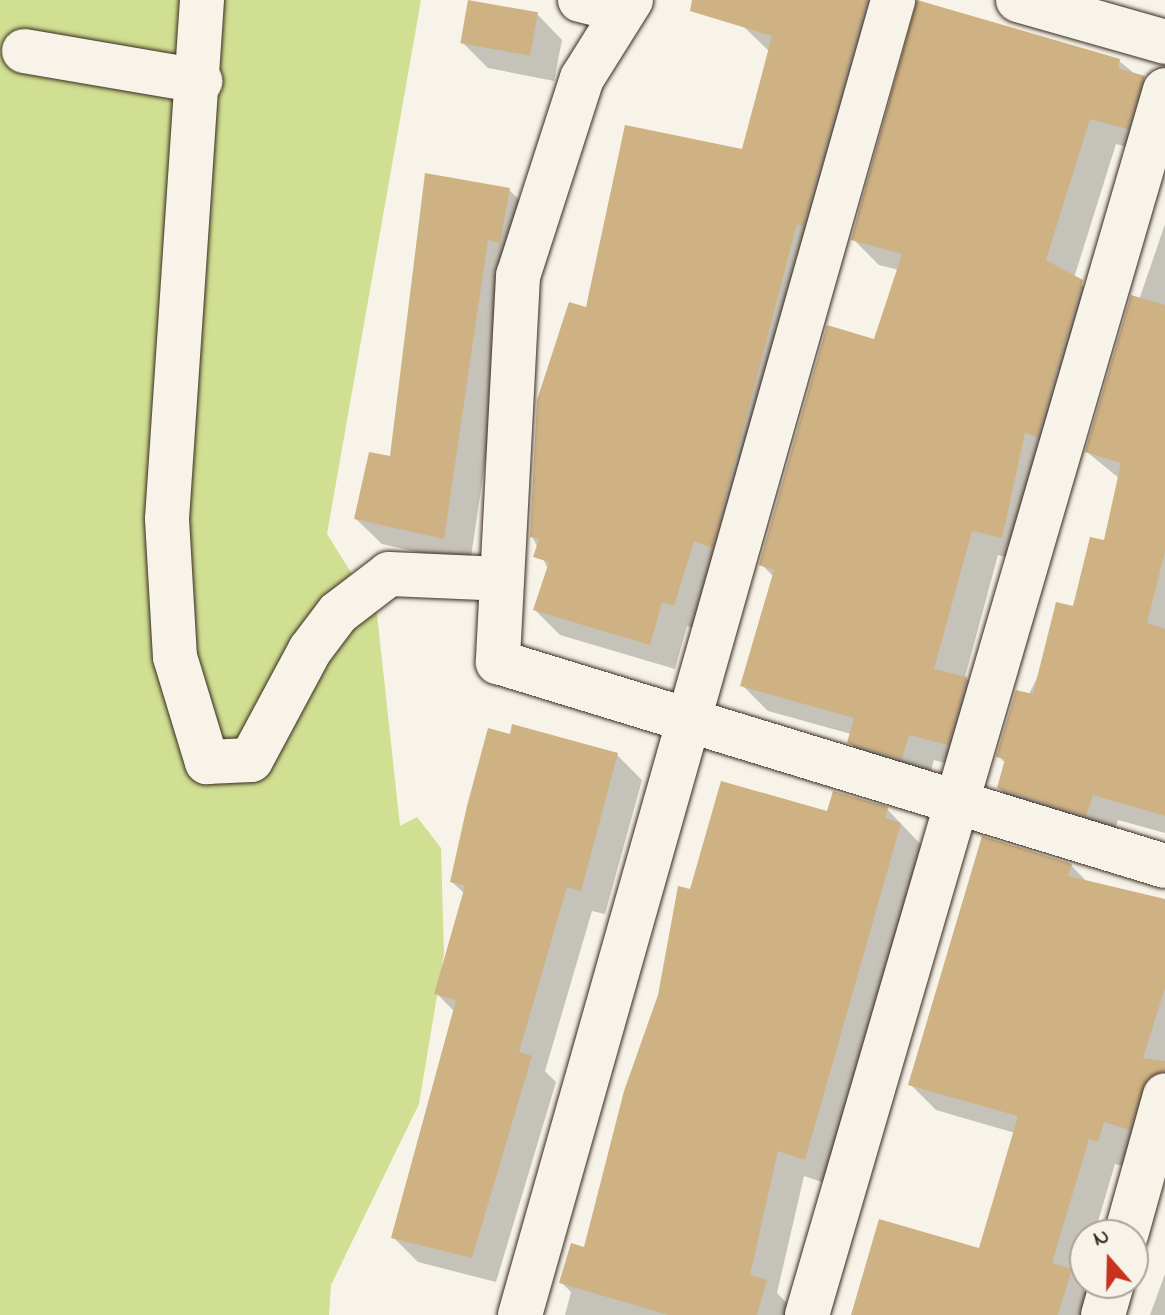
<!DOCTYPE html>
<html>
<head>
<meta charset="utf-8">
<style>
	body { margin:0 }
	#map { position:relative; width:1165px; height:1315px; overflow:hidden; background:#f7f3e8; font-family:"Indie Flower",sans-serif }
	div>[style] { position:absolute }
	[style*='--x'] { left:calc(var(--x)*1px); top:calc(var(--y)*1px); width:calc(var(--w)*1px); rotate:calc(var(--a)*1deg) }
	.green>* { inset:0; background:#d0df92 }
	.shadow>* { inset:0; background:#0003 }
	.building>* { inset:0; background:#cfb284; transform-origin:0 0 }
	.roads { filter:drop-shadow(0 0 2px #3b2a1e) drop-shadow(0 0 2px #3b2a1e) }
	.minor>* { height:44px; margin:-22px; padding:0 22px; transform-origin:22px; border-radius:22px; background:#f7f3e8 }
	span { translate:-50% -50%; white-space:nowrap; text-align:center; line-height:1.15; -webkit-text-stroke:7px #f7f3e8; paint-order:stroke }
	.north { position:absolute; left:1069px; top:1219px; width:80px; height:80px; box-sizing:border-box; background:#f7f3e8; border:2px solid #aca397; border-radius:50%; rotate:340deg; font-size:22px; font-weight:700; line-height:32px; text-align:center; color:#3b2a1e }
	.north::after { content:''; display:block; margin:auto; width:28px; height:36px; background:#c8321e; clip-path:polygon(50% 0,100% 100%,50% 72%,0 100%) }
</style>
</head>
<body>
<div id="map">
	<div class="green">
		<i style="clip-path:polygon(0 0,421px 0,327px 534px,377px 614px,400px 826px,417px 817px,441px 848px,444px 954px,419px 1104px,331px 1285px,329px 1315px,0 1315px)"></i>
	</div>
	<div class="shadow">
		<i style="clip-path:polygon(716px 0,878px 0,700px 630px,687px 626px,675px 669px,560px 635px,535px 610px,548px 569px,532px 536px,588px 310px,743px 152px,770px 52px)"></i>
		<i style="clip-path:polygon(537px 14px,562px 40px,554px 81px,488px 68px,462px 42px)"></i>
		<i style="clip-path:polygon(1119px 61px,1165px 98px,1153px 154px,1116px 144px,1074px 278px,1108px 308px,1028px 563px,998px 555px,965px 677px,992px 705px,973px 770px,934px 760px,927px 784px,875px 768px,849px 742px,851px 734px,768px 711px,742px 685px,774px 577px,761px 564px,876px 342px,899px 270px,879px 265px,853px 239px)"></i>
		<i style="clip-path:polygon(509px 190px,535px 215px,514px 265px,470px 564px,382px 544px,356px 519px,392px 459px)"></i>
		<i style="clip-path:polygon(1165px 224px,1165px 833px,1118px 820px,1112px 840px,1025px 814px,999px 788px,1006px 764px,998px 756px,1105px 542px,1120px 479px,1087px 452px)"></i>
		<i style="clip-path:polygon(617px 755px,642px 780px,605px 914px,592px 911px,545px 1071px,556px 1082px,496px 1282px,418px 1262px,394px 1238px,455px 1012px,436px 993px,465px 894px,452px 882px)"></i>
		<i style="clip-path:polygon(887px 809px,926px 850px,831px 1185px,804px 1176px,777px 1293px,792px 1308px,789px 1315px,565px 1315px,571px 1292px,562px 1283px,585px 1250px,692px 891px,829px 813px)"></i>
		<i style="clip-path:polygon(1071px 865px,1088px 883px,1165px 901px,1165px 1119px,1124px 1166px,1115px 1164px,1094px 1235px,1085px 1235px,1080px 1280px,1097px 1296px,1091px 1315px,854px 1315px,981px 1251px,1015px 1133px,936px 1110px,910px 1084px)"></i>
		<i style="clip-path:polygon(1165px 1274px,1165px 1315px,1150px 1315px)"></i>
	</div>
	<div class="building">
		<i style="left:468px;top:0;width:71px;height:44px;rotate:10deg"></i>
		<i style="clip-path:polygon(692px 0,867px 0,803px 226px,797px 224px,712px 548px,694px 541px,674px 606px,662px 602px,650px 645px,533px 610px,549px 562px,533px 557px,539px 539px,530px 537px,537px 400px,569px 302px,586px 307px,625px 125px,742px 149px,772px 36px,690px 11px)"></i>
		<i style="clip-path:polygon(917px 0,1120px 59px,1118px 68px,1145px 76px,1127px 129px,1090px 119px,1046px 260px,1083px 280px,1037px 437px,1025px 433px,1002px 538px,972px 531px,934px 669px,967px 677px,948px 745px,909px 735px,902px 759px,847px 743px,854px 718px,740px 686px,774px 570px,759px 565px,827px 325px,874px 339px,902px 254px,851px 240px)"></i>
		<i style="clip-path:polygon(425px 173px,510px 188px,500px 243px,488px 240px,444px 539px,354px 519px,369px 452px,390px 456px)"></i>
		<i style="clip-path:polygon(1131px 295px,1165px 305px,1165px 552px,1147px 623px,1165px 629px,1165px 816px,1093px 795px,1086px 816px,997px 788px,1005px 759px,996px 757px,1016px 690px,1033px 694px,1056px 602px,1073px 606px,1090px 537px,1104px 540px,1121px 463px,1085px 452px)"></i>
		<i style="clip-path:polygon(512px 724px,618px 753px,581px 891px,567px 887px,519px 1052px,532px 1056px,472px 1258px,391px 1238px,456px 1000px,434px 994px,465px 886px,450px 882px,467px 806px,488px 728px,510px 734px)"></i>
		<i style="clip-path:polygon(721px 781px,827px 811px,833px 791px,888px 807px,885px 818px,901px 823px,805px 1160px,778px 1151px,750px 1275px,767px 1280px,757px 1315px,669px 1315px,559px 1283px,571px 1243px,584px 1247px,624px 1091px,658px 995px,678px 886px,690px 889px)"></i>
		<i style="clip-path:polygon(982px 836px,1072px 864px,1068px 876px,1165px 899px,1165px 988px,1143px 1058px,1165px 1061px,1165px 1071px,1147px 1078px,1129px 1130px,1104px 1122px,1098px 1142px,1089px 1139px,1052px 1263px,1072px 1269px,1058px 1315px,851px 1315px,879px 1219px,979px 1248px,1018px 1116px,908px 1085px)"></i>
	</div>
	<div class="roads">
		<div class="minor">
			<i style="--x:202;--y:0;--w:520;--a:93.86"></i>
			<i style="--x:167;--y:519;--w:138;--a:86.7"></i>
			<i style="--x:175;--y:657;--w:110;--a:73.1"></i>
			<i style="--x:207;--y:762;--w:44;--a:-2.6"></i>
			<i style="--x:251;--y:760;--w:125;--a:-61.8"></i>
			<i style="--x:310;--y:650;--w:46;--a:-52.9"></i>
			<i style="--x:338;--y:613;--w:64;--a:-37.4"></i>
			<i style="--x:389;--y:574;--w:113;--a:2.5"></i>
			<i style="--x:580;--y:0;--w:45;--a:14"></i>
			<i style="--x:631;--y:0;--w:92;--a:122.1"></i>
			<i style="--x:582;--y:78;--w:208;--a:107.9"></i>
			<i style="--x:518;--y:276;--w:387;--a:93"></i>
			<i style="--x:498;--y:662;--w:697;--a:17.01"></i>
			<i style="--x:1018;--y:0;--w:153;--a:15.9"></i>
			<i style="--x:24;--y:51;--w:179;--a:9.7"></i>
			<i style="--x:1126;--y:1235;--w:145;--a:-74.4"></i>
			<i style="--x:520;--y:1315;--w:1367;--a:-74.16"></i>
			<i style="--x:807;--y:1315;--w:1276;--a:-73.71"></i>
			<i style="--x:1103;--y:1315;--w:33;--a:-74"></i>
		</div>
	</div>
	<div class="north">N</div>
</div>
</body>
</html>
